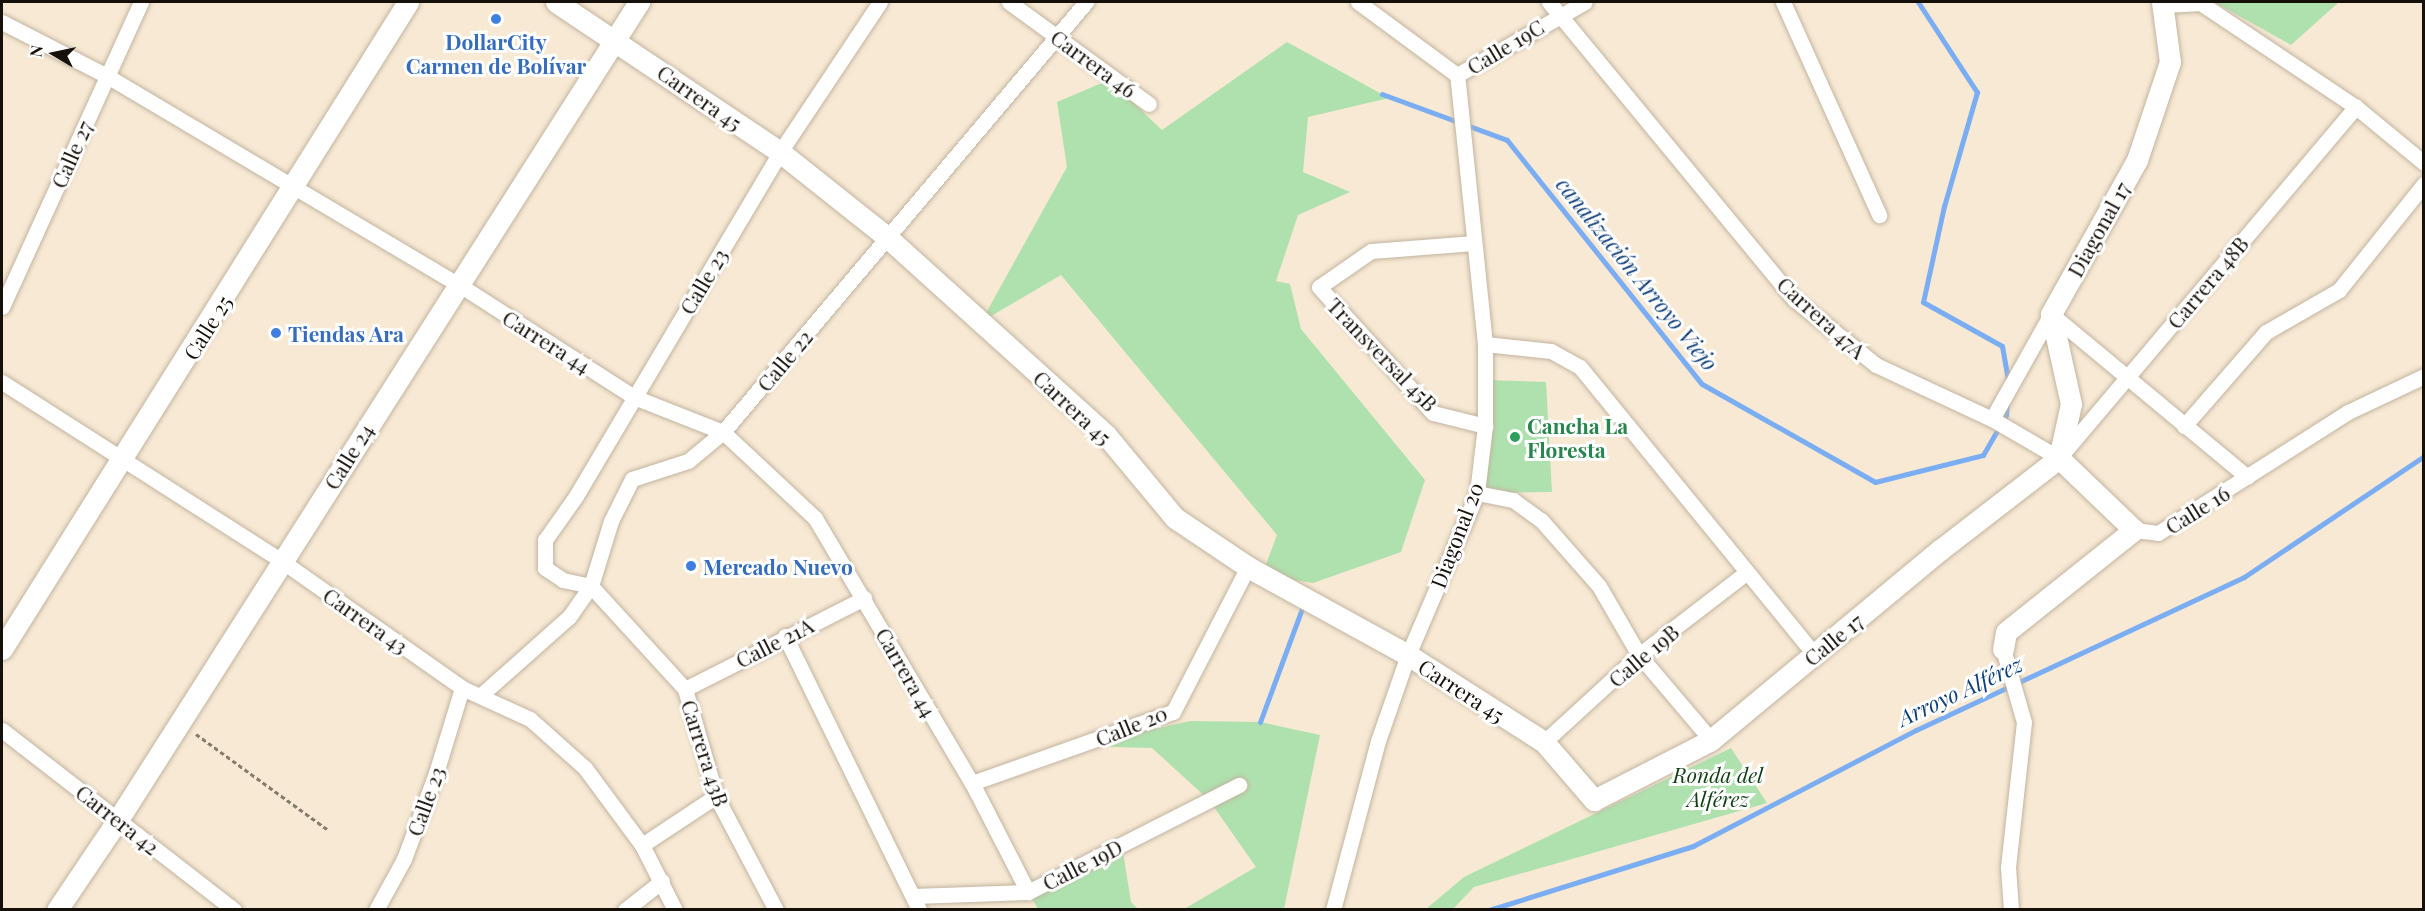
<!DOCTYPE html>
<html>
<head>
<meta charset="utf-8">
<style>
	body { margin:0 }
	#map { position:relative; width:2425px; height:911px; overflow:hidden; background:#f7e9d4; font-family:"Playfair Display",serif }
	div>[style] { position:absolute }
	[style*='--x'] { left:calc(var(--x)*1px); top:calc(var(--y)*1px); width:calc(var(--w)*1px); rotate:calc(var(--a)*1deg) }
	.green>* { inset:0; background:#afe1ae }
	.stream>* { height:5px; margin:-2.5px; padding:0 2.5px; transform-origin:2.5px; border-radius:2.5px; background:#7badf2 }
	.path>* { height:3px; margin-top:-1.5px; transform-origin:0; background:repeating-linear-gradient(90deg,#857c6e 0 4.5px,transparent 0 7.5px) }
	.roads { filter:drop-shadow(0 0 2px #c2b4a0) drop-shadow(0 0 2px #c2b4a0) }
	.street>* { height:15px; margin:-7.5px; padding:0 7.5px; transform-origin:7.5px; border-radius:7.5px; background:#fff }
	.secondary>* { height:21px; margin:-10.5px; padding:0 10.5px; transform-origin:10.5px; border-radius:10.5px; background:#fff }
	.dots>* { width:16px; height:16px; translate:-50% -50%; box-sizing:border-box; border:3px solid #fff; border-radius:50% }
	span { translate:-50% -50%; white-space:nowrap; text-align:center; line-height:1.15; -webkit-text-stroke:6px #fff; paint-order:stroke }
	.shop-label { font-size:21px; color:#366cbe; font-weight:700 }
	.left { translate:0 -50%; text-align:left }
	.street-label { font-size:21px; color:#151009 }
	.leisure-label { font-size:21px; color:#27864d; font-weight:700 }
	.park-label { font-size:21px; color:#0f3e13; font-style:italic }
	.water-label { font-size:22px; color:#0d3e7a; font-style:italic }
	.frame { position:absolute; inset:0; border:3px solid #151009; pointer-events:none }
	.north { position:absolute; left:24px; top:24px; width:60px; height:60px; -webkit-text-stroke:4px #fff; paint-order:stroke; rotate:279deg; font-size:16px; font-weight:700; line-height:24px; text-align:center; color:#151009 }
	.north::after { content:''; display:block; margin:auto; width:21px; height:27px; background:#151009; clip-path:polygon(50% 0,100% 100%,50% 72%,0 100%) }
</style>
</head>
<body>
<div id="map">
	<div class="green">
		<i style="clip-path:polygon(2214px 2px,2339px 2px,2291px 45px)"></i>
		<i style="clip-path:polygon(1287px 42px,1389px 98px,1308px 117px,1303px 172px,1350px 192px,1298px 215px,1276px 281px,1290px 284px,1301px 329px,1425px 480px,1401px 552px,1313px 583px,1262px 575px,1277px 535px,1061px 275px,981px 322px,1067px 167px,1057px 102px,1109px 80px,1162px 130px)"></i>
		<i style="clip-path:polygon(1485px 380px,1546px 382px,1552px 492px,1477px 493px)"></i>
		<i style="clip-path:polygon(1190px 721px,1260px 722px,1320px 735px,1284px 909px,1184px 909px,1256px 867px,1209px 800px,1152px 748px,1077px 746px)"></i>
		<i style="clip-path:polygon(1731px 748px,1767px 803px,1474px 887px,1453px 909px,1426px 909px,1464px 877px)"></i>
		<i style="clip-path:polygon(1123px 852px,1131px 902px,1138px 909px,1038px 909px,1028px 892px)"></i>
	</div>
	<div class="stream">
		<i style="--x:1918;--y:2;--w:108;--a:56.8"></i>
		<i style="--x:1977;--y:92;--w:119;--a:106.1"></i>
		<i style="--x:1944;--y:206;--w:98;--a:102.3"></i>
		<i style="--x:1923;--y:302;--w:90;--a:29.1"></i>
		<i style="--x:2002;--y:346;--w:36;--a:80"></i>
		<i style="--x:1382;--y:94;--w:133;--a:20.2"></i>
		<i style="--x:1507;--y:140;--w:312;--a:51.4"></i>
		<i style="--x:1702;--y:384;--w:199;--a:29.5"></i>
		<i style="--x:1875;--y:482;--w:111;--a:-14"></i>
		<i style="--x:1983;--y:455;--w:46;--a:-60.1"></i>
		<i style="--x:2006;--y:415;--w:13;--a:-86"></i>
		<i style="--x:1260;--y:722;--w:127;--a:-69.7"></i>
		<i style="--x:1489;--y:910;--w:214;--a:-17.4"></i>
		<i style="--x:1693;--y:846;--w:251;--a:-27.5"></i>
		<i style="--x:1916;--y:730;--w:362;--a:-25"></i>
		<i style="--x:2244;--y:577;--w:217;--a:-33.9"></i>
	</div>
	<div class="path">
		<i style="--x:196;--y:734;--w:163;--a:36"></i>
	</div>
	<div class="roads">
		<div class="street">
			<i style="--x:1009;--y:2;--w:173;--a:36.1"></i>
			<i style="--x:1358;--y:2;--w:123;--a:36.4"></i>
			<i style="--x:1549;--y:2;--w:386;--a:50.5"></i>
			<i style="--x:1795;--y:300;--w:104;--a:38.7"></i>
			<i style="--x:1876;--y:365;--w:128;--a:25"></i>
			<i style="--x:1992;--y:419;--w:78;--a:30.2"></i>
			<i style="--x:2059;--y:458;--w:460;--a:-49.8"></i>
			<i style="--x:1783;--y:2;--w:234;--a:65.7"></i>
			<i style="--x:2199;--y:2;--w:189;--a:33.8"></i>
			<i style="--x:2356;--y:107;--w:88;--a:39.5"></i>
			<i style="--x:2163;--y:5;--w:39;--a:-3"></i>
			<i style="--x:2;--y:22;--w:118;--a:27.2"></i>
			<i style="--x:107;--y:76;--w:408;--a:30.7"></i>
			<i style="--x:458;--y:284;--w:209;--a:32.7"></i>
			<i style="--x:634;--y:397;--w:96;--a:21.5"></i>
			<i style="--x:723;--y:432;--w:126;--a:43.1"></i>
			<i style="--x:815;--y:518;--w:308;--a:59.4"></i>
			<i style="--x:972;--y:783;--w:123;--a:62.8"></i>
			<i style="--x:1457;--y:75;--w:147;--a:-29.7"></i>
			<i style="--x:1474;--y:243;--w:103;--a:175.6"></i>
			<i style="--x:1371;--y:251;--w:63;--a:145.3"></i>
			<i style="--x:1319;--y:287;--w:170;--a:47.9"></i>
			<i style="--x:1433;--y:413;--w:54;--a:14"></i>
			<i style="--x:2;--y:307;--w:335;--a:-65.5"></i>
			<i style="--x:1485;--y:344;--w:66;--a:6.1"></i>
			<i style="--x:1551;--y:351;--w:33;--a:29"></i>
			<i style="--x:1580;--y:367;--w:370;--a:50.8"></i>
			<i style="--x:2;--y:382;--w:334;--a:32.6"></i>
			<i style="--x:283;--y:562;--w:219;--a:35.1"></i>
			<i style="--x:462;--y:688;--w:75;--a:24.5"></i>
			<i style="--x:530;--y:719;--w:74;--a:41.7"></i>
			<i style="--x:585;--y:768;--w:96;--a:53.5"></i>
			<i style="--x:642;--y:845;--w:73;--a:63.1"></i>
			<i style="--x:1992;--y:419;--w:120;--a:-60.7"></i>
			<i style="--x:2051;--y:314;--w:255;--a:39.7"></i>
			<i style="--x:2184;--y:426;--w:125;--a:-48.9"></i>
			<i style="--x:2266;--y:332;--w:84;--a:-29.9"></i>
			<i style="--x:2339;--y:290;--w:136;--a:-51.3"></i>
			<i style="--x:1477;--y:493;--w:37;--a:11"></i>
			<i style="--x:1513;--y:500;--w:34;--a:36"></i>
			<i style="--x:1541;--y:520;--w:88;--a:48.7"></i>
			<i style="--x:1599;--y:586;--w:80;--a:59.9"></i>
			<i style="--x:1639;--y:655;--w:111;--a:49.7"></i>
			<i style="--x:2134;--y:530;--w:24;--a:7"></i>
			<i style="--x:2158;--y:533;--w:225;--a:-32.5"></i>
			<i style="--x:2348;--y:412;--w:84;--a:-25.3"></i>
			<i style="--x:785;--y:636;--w:305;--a:63.9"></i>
			<i style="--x:2003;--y:649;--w:76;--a:74"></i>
			<i style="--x:2024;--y:722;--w:146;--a:96.3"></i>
			<i style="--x:2008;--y:867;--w:43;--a:86"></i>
			<i style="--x:685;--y:689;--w:201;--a:-26.9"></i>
			<i style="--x:481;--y:695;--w:118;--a:-41.6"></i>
			<i style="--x:569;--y:617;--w:38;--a:-55"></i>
			<i style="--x:591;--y:586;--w:68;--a:-72.9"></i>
			<i style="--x:611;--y:521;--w:47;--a:-63.4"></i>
			<i style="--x:632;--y:479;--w:59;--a:-17.8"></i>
			<i style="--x:688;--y:461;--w:45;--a:-39.6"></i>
			<i style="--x:723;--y:432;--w:563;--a:-49.83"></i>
			<i style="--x:2;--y:730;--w:294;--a:37.8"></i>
			<i style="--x:1544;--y:742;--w:129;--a:-42.5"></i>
			<i style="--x:1639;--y:655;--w:135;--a:-37.5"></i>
			<i style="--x:972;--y:783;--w:213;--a:-19.5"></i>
			<i style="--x:1173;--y:712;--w:163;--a:-62.7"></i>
			<i style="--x:642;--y:845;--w:89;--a:-33.5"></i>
			<i style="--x:913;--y:896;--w:115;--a:-2"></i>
			<i style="--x:1028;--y:892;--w:237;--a:-26.9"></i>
			<i style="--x:376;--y:910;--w:58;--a:-61.2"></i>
			<i style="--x:404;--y:859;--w:92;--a:-69.6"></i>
			<i style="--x:436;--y:773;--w:89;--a:-73"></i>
			<i style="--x:625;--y:910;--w:47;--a:-38.1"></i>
			<i style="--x:776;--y:910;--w:129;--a:-117.8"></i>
			<i style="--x:716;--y:796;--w:111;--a:-106.2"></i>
			<i style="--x:685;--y:689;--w:139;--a:-132.4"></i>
			<i style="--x:591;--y:586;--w:29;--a:-168"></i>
			<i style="--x:563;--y:580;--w:22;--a:-146"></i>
			<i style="--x:545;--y:568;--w:28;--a:-90"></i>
			<i style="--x:545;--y:540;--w:54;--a:-54.8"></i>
			<i style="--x:576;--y:496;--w:400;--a:-59.3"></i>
			<i style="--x:780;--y:152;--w:180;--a:-56.3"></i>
			<i style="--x:1333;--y:910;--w:175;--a:-75.1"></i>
			<i style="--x:1378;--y:741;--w:91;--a:-70.8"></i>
			<i style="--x:1408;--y:655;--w:176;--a:-66.9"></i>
			<i style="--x:1477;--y:493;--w:67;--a:-83.2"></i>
			<i style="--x:1485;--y:426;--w:82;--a:-90"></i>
			<i style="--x:1485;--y:344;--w:270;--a:-95.9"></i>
		</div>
		<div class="secondary">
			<i style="--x:556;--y:2;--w:270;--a:33.8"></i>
			<i style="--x:780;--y:152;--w:137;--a:38.5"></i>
			<i style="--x:887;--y:237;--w:295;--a:42.1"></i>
			<i style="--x:1106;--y:435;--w:108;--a:50.3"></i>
			<i style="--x:1175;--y:518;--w:88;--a:33.9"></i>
			<i style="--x:1248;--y:567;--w:183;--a:28.8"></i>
			<i style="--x:1408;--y:655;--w:161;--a:32.6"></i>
			<i style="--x:1544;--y:742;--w:77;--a:49.2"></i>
			<i style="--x:1594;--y:800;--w:131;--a:-27.1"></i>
			<i style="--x:1711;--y:740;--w:298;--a:-39.7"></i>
			<i style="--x:1940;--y:550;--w:150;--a:-37.7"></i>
			<i style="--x:2059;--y:458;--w:55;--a:-77.5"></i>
			<i style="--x:2071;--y:404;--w:92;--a:-102.5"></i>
			<i style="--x:2051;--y:314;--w:176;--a:-60.8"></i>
			<i style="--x:2137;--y:160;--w:103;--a:-71.4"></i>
			<i style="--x:2170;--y:62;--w:61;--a:-97.6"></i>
			<i style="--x:2;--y:649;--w:764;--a:-57.89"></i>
			<i style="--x:2003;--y:649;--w:17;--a:-80"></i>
			<i style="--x:2006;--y:632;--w:164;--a:-38.6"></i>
			<i style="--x:2134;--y:530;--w:104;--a:-136.2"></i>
			<i style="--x:57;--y:910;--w:111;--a:-56"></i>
			<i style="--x:119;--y:818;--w:968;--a:-57.49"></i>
		</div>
	</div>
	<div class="dots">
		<i style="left:496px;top:19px;background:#3f7fe0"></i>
		<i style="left:276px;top:333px;background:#3f7fe0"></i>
		<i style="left:1515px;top:437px;background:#2e9e5b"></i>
		<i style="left:691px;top:566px;background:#3f7fe0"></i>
	</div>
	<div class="shop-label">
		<span style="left:496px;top:53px">DollarCity<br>Carmen de Bolívar</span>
		<span class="left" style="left:288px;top:333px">Tiendas Ara</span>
		<span class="left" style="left:703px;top:566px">Mercado Nuevo</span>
	</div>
	<div class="street-label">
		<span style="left:1505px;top:46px;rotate:-31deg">Calle 19C</span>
		<span style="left:1094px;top:63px;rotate:36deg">Carrera 46</span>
		<span style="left:700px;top:97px;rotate:35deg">Carrera 45</span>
		<span style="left:71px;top:154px;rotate:-66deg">Calle 27</span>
		<span style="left:2098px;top:229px;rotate:-61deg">Diagonal 17</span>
		<span style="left:703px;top:281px;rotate:-59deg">Calle 23</span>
		<span style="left:2207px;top:282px;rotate:-50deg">Carrera 48B</span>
		<span style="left:1822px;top:317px;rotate:42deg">Carrera 47A</span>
		<span style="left:207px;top:327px;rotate:-58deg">Calle 25</span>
		<span style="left:547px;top:341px;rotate:32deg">Carrera 44</span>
		<span style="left:1383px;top:354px;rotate:46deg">Transversal 45B</span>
		<span style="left:784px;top:360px;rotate:-50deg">Calle 22</span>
		<span style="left:1073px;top:407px;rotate:43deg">Carrera 45</span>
		<span style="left:348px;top:456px;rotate:-58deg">Calle 24</span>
		<span style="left:2197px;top:509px;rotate:-32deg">Calle 16</span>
		<span style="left:1456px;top:535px;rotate:-69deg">Diagonal 20</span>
		<span style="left:366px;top:620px;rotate:35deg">Carrera 43</span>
		<span style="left:1833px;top:639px;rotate:-39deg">Calle 17</span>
		<span style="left:774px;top:642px;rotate:-27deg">Calle 21A</span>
		<span style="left:1643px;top:655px;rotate:-40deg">Calle 19B</span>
		<span style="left:907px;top:672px;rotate:60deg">Carrera 44</span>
		<span style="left:1462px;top:690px;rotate:33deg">Carrera 45</span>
		<span style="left:1131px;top:725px;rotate:-22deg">Calle 20</span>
		<span style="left:706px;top:753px;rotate:72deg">Carrera 43B</span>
		<span style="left:425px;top:801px;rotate:-70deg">Calle 23</span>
		<span style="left:118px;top:819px;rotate:38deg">Carrera 42</span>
		<span style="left:1082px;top:864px;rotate:-27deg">Calle 19D</span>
	</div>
	<div class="leisure-label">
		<span class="left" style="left:1527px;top:437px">Cancha La<br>Floresta</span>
	</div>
	<div class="park-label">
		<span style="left:1718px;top:786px">Ronda del<br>Alférez</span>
	</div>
	<div class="water-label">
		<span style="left:1637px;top:274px;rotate:51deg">canalización Arroyo Viejo</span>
		<span style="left:1960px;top:691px;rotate:-25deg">Arroyo Alférez</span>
	</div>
	<div class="frame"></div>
	<div class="north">N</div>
</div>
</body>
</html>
